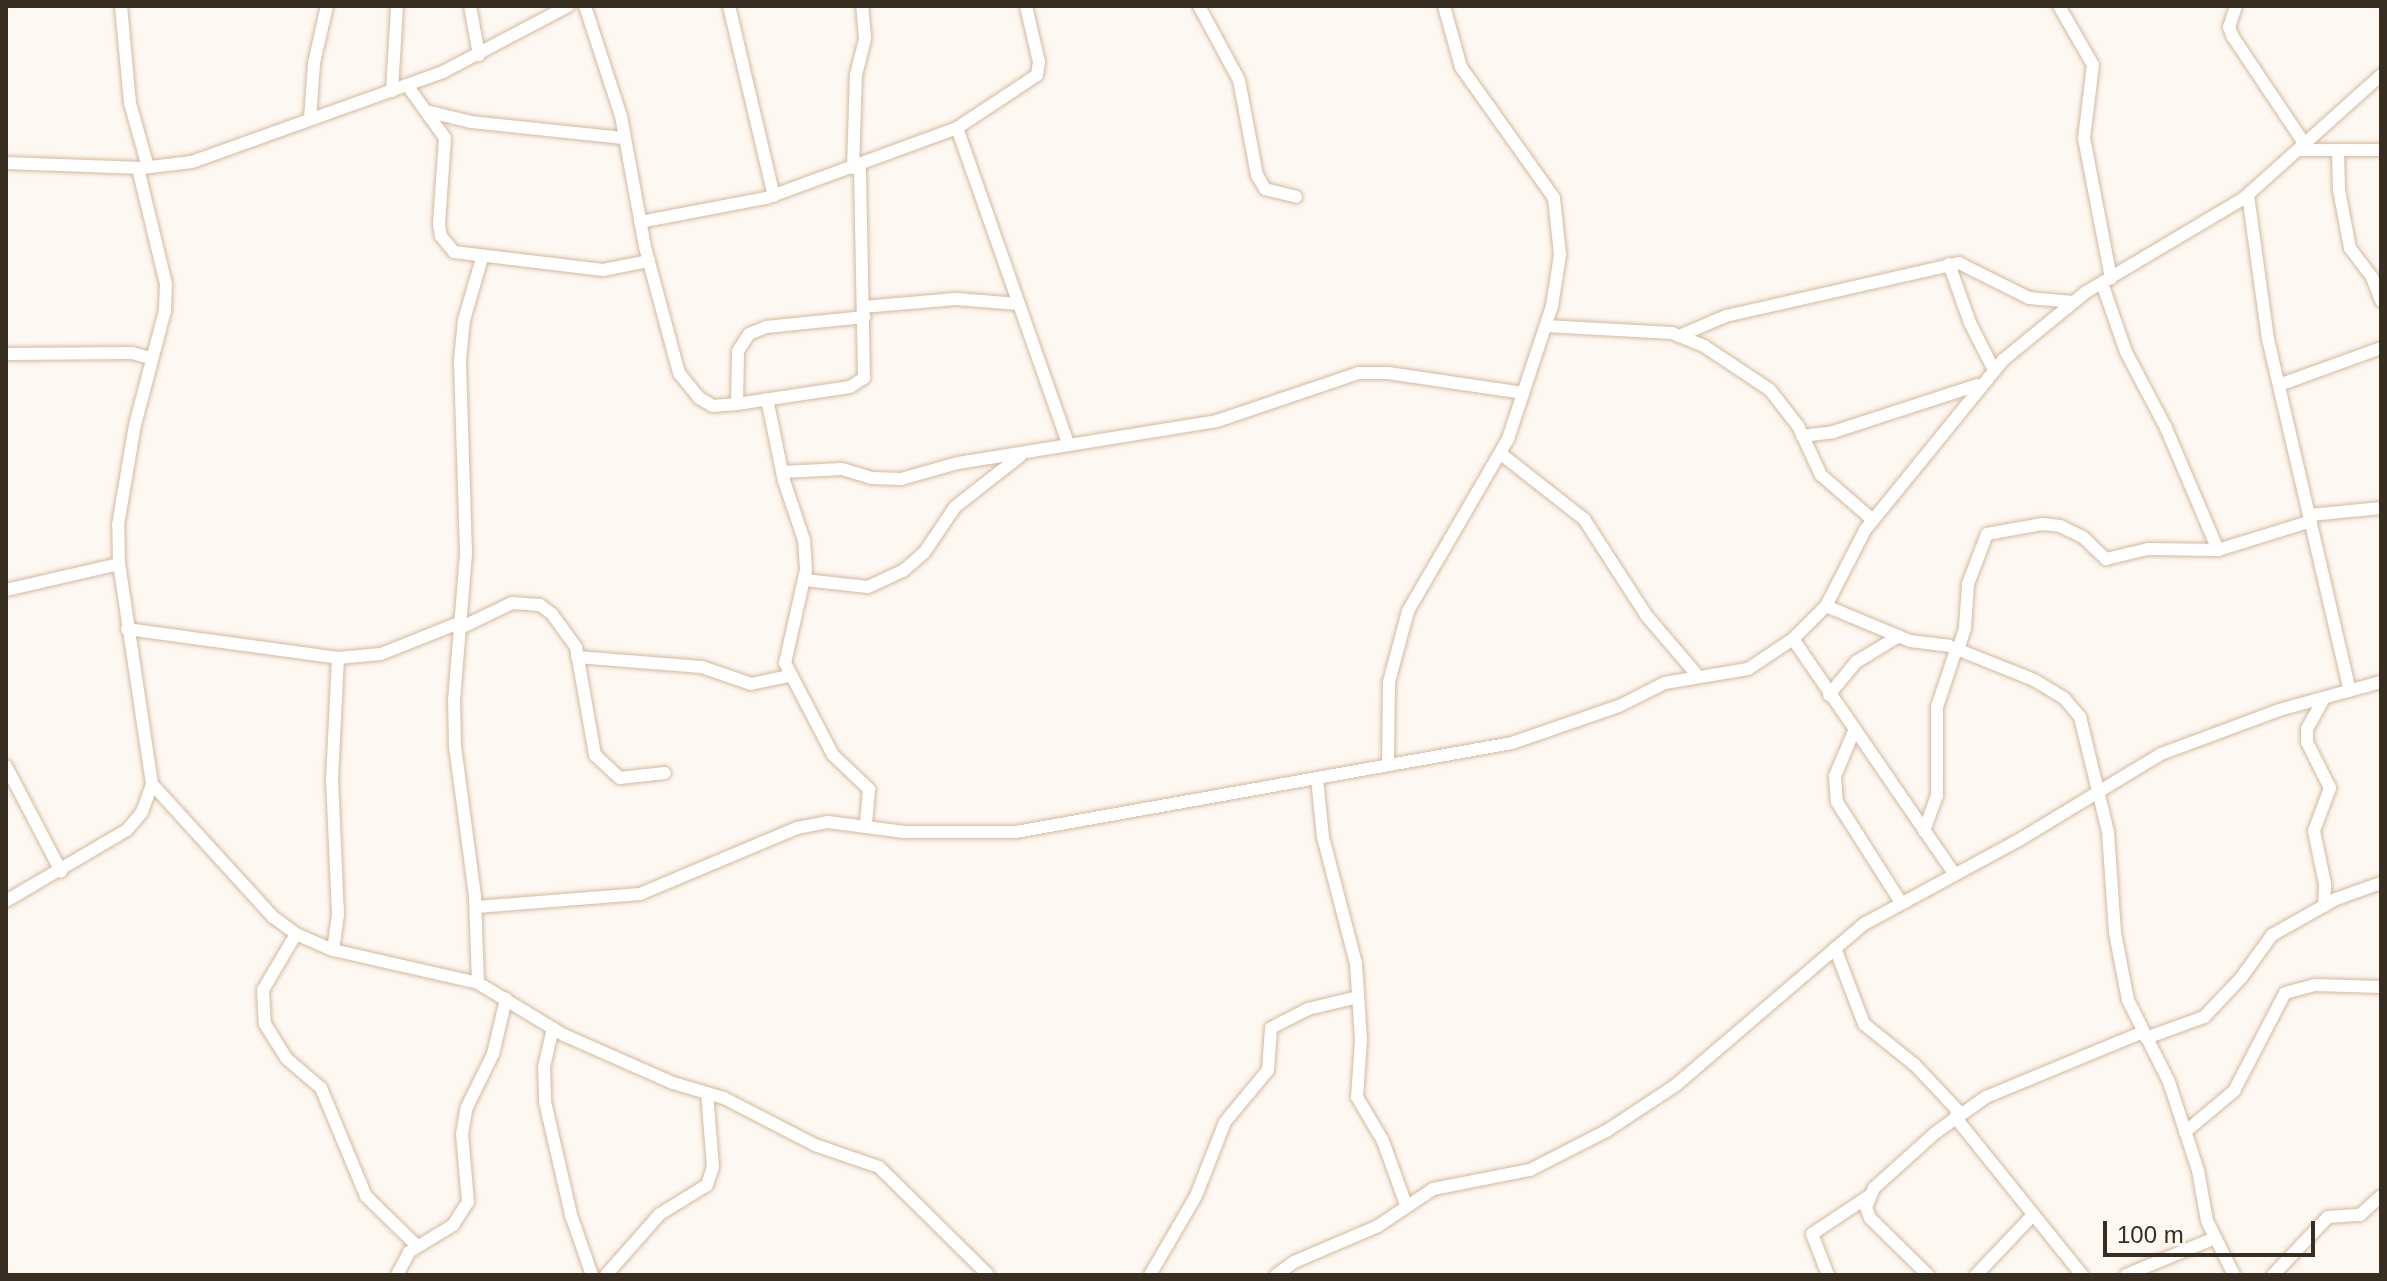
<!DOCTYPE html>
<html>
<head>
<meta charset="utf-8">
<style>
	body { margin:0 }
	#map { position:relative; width:2387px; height:1281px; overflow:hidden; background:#fef8f2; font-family:Arial,sans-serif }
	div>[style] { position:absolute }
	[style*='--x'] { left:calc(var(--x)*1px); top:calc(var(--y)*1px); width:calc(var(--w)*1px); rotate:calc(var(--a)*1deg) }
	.roads { filter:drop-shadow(0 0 2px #d3b99d) drop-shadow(0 0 2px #d3b99d) }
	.street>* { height:12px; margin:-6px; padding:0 6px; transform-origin:6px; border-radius:6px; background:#fff }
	span { translate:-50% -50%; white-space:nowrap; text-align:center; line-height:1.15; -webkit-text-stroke:6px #fef8f2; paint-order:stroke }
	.frame { position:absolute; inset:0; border:8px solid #372d21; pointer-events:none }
	.scale { position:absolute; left:2103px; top:1221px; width:212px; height:36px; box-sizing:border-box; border:4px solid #372d21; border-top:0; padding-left:10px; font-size:24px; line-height:28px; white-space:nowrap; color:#372d21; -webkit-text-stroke:6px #fef8f2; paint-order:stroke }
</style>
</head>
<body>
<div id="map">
	<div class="roads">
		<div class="street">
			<i style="--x:121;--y:6;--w:97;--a:84.7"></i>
			<i style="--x:130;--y:103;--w:66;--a:74.3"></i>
			<i style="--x:470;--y:6;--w:50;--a:79.6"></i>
			<i style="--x:585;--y:6;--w:116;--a:71.9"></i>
			<i style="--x:621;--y:116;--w:133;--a:79.6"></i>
			<i style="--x:645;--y:247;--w:131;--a:74.9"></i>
			<i style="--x:679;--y:373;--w:32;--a:51"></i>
			<i style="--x:699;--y:398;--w:16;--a:30"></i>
			<i style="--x:713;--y:406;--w:24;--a:-5"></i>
			<i style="--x:737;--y:404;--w:114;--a:-8.6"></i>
			<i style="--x:850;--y:387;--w:17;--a:-33"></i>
			<i style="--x:864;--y:378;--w:213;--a:-91.1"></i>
			<i style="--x:729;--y:6;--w:195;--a:76.7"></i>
			<i style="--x:1199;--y:6;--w:84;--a:61.6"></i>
			<i style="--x:1239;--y:80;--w:97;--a:79.3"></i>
			<i style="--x:1257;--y:175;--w:16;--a:60"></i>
			<i style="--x:1265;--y:189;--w:32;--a:14"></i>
			<i style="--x:2059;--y:6;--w:68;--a:60"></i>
			<i style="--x:2093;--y:65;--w:74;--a:97"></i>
			<i style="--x:2084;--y:138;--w:143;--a:79.1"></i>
			<i style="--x:2236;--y:6;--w:22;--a:108"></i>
			<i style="--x:2229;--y:27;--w:11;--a:68"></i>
			<i style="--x:2233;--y:37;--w:131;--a:56.2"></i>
			<i style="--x:407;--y:85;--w:65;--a:54.4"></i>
			<i style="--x:445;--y:138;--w:86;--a:94"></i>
			<i style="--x:439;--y:224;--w:12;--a:81"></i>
			<i style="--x:441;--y:236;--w:21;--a:51"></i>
			<i style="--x:454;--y:252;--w:150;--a:6.9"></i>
			<i style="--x:603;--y:270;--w:47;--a:-11.1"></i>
			<i style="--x:392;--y:91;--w:85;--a:-86.6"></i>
			<i style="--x:426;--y:111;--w:46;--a:13.7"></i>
			<i style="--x:471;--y:122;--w:154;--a:6"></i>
			<i style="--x:310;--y:119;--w:56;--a:-85.9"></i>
			<i style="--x:314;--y:63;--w:58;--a:-77.2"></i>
			<i style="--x:957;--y:128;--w:335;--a:70.6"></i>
			<i style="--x:2301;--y:150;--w:80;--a:0"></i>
			<i style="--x:2338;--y:150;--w:40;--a:88.6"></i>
			<i style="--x:2339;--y:190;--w:59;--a:79.3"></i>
			<i style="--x:2350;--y:248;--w:36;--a:53"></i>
			<i style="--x:2372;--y:277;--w:26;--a:69"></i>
			<i style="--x:6;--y:163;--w:136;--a:2.1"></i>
			<i style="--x:142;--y:168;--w:50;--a:-6.8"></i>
			<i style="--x:192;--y:162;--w:267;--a:-19.7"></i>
			<i style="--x:443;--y:72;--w:141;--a:-27.8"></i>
			<i style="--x:853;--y:168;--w:93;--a:-88.2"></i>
			<i style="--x:856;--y:75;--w:38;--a:-76"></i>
			<i style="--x:865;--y:38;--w:32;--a:-95"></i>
			<i style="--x:2248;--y:195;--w:145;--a:82.1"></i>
			<i style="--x:2268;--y:339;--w:361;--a:76.9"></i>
			<i style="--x:640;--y:222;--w:128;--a:-10.8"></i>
			<i style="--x:766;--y:198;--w:203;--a:-20.1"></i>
			<i style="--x:957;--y:128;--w:96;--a:-33.5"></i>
			<i style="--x:1037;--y:75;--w:13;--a:-81"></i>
			<i style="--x:1039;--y:62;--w:57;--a:-103.1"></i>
			<i style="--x:1949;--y:264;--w:63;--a:70.4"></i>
			<i style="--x:1970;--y:323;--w:53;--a:62.9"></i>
			<i style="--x:2102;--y:283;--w:73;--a:70.8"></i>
			<i style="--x:2126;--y:352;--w:86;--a:62.2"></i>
			<i style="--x:2166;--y:428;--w:133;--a:66.9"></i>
			<i style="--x:863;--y:307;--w:93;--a:-4.9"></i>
			<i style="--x:956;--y:299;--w:62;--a:4.6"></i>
			<i style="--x:1546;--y:326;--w:126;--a:3.2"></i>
			<i style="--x:1672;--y:333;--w:35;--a:22"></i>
			<i style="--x:1704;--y:346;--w:79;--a:33.7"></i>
			<i style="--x:1770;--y:390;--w:46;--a:52.1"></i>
			<i style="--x:1798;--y:426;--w:54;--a:64.9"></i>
			<i style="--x:1821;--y:475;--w:69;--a:40.9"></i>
			<i style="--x:1679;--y:336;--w:51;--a:-23.1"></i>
			<i style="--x:1726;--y:316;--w:239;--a:-12.8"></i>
			<i style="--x:1959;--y:263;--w:78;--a:26.6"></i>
			<i style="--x:2029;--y:298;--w:44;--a:5.2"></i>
			<i style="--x:6;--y:354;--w:126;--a:-0.5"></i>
			<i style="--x:132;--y:353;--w:20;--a:15"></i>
			<i style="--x:2279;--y:385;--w:109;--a:-19.9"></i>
			<i style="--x:767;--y:399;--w:84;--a:78.3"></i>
			<i style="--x:784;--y:481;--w:62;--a:71.3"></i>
			<i style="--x:804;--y:540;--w:30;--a:86"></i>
			<i style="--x:806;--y:570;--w:95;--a:102.7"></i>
			<i style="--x:785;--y:663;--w:104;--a:62.4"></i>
			<i style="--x:833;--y:755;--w:50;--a:43.4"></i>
			<i style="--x:869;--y:789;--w:34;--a:95"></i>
			<i style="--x:737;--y:404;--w:53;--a:-88.9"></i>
			<i style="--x:738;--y:351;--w:20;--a:-57"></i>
			<i style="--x:749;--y:334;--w:18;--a:-22"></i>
			<i style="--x:766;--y:327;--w:99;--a:-5.8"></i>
			<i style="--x:1802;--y:436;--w:31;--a:-7"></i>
			<i style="--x:1833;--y:432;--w:152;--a:-18"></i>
			<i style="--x:1501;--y:454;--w:105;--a:38.1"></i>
			<i style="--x:1584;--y:519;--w:114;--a:57.1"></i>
			<i style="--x:1646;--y:615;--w:79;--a:49.6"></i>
			<i style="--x:782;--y:472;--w:60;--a:-2.9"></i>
			<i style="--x:842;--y:469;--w:31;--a:17"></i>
			<i style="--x:872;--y:478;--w:29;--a:2"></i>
			<i style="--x:901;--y:479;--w:59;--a:-15.7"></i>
			<i style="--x:958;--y:463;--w:262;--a:-9.2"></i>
			<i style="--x:1217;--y:421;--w:150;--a:-18.7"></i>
			<i style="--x:1359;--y:373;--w:29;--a:0"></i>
			<i style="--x:1388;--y:373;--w:137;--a:8.4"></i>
			<i style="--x:2310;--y:515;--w:71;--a:-5.6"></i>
			<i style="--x:805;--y:580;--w:63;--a:6.3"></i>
			<i style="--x:868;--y:587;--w:38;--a:-25"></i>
			<i style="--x:903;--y:571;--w:28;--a:-41"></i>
			<i style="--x:924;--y:553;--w:55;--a:-56"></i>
			<i style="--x:955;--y:507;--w:83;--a:-38.1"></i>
			<i style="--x:6;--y:590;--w:116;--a:-13"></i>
			<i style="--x:1826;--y:606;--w:91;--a:22.6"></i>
			<i style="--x:1910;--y:641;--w:39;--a:7"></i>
			<i style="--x:1949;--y:646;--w:92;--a:21.8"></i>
			<i style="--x:2034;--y:680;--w:35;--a:31"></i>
			<i style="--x:2064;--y:698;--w:25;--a:50"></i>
			<i style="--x:2080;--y:717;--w:118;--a:76.3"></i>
			<i style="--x:2108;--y:832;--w:101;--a:86"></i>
			<i style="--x:2115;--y:933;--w:68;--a:79"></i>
			<i style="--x:2128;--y:1000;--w:92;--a:63.4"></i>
			<i style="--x:2169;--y:1082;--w:93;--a:71.8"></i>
			<i style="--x:2198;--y:1170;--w:52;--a:80"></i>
			<i style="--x:2207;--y:1221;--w:60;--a:63.4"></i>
			<i style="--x:127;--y:629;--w:213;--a:7.8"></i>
			<i style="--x:338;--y:658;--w:43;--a:-5.3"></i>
			<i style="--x:381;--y:654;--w:84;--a:-21.7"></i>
			<i style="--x:458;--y:629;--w:60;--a:-25.7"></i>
			<i style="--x:512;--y:603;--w:28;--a:4"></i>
			<i style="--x:540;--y:605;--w:15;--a:37"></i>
			<i style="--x:552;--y:614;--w:41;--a:54"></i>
			<i style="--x:576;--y:647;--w:110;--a:80"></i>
			<i style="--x:595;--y:755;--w:34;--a:43"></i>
			<i style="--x:620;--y:778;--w:45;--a:-6.3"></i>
			<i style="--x:1793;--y:639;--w:284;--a:55.5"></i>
			<i style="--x:1958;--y:650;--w:23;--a:-72"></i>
			<i style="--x:1965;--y:628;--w:44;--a:-86.1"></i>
			<i style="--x:1968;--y:584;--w:53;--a:-69.2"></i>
			<i style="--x:1987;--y:534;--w:56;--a:-10.3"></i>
			<i style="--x:2042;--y:524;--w:18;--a:6"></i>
			<i style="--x:2060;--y:526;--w:25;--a:26"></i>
			<i style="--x:2083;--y:537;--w:32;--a:44"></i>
			<i style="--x:2106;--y:559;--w:43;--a:-13.4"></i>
			<i style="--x:2148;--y:549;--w:70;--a:0.8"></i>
			<i style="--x:2218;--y:550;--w:97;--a:-17.3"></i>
			<i style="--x:577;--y:657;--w:125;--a:4.6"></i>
			<i style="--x:702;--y:667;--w:52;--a:19.1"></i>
			<i style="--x:751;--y:684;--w:39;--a:-12"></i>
			<i style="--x:1829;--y:695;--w:43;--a:-50.7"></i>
			<i style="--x:1856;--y:662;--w:50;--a:-31.2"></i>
			<i style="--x:1854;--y:731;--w:49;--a:112.9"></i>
			<i style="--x:1835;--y:776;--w:26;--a:86"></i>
			<i style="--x:1837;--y:802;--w:117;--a:57.5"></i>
			<i style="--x:1388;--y:764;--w:82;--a:-89.3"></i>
			<i style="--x:1389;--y:682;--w:73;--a:-75"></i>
			<i style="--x:1408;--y:611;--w:199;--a:-59.8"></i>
			<i style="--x:1508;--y:439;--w:140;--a:-71.7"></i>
			<i style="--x:1552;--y:306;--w:52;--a:-81.1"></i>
			<i style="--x:1560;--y:255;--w:57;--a:-96"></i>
			<i style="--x:1554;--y:198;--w:161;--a:-125.4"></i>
			<i style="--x:1461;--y:67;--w:63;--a:-105.6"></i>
			<i style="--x:6;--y:766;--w:119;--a:62.4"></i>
			<i style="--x:1317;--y:779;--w:58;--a:84.1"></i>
			<i style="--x:1323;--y:837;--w:131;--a:75.4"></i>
			<i style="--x:1356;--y:964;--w:76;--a:86.2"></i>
			<i style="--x:1361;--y:1040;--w:57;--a:94"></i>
			<i style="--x:1357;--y:1097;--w:51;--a:59.4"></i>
			<i style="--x:1383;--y:1141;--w:68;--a:70.2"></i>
			<i style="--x:152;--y:784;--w:180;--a:47.7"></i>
			<i style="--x:273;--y:917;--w:29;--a:36"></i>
			<i style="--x:296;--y:934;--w:40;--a:23.4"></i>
			<i style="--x:333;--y:950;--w:149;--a:12.8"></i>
			<i style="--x:478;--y:983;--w:100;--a:31.2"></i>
			<i style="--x:564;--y:1035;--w:119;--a:23.8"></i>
			<i style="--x:673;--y:1083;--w:53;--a:16.4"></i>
			<i style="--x:724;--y:1098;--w:102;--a:27.3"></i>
			<i style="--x:815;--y:1145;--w:68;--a:19"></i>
			<i style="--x:879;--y:1167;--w:153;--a:44.7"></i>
			<i style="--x:1924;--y:831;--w:37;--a:-70"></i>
			<i style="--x:1937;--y:796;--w:89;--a:-90"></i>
			<i style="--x:1937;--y:707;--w:60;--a:-71.6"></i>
			<i style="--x:6;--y:901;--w:140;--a:-30.4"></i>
			<i style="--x:127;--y:830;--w:23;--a:-50"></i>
			<i style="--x:142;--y:812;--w:30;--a:-70"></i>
			<i style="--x:152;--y:784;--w:222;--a:-98.5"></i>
			<i style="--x:119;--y:564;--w:39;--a:-91"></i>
			<i style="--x:118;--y:525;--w:101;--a:-80.4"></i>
			<i style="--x:135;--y:425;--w:118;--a:-75.3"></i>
			<i style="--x:165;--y:311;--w:27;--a:-88"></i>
			<i style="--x:166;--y:284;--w:119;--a:-103.6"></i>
			<i style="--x:2324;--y:906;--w:22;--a:-87"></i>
			<i style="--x:2325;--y:884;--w:54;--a:-101.7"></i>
			<i style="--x:2314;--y:831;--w:46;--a:-69.6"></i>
			<i style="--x:2330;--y:788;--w:51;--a:-116.6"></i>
			<i style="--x:2307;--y:742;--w:13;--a:-90"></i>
			<i style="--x:2307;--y:729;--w:35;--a:-61"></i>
			<i style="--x:476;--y:907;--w:165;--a:-4.5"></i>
			<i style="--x:640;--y:894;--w:170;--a:-22.8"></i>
			<i style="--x:797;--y:828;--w:32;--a:-11"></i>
			<i style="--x:828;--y:822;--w:77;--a:7.5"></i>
			<i style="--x:904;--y:832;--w:112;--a:0"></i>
			<i style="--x:1016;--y:832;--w:504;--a:-10.17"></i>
			<i style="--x:1512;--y:743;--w:113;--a:-19.1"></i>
			<i style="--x:1619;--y:706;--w:51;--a:-26.6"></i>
			<i style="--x:1665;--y:683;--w:84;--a:-9.6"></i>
			<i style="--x:1748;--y:669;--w:54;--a:-33.7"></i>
			<i style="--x:1793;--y:639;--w:47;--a:-45"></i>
			<i style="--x:1826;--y:606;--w:85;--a:-62.8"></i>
			<i style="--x:1865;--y:530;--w:219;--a:-50.9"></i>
			<i style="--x:2003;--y:360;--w:107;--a:-39.3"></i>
			<i style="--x:2086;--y:292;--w:184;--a:-30.7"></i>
			<i style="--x:2244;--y:198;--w:184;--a:-41.9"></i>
			<i style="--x:296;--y:934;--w:65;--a:120.5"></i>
			<i style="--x:263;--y:990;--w:34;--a:87"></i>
			<i style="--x:265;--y:1024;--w:40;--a:58"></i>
			<i style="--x:286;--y:1058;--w:46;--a:40.6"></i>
			<i style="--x:321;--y:1088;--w:117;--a:67.4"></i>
			<i style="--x:366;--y:1196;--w:71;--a:44.4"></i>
			<i style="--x:1835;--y:948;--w:81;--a:69.1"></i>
			<i style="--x:1864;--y:1024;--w:65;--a:38.8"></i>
			<i style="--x:1915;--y:1065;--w:66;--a:46.8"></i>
			<i style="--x:333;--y:950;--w:35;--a:-82"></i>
			<i style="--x:338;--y:915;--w:135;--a:-92.5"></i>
			<i style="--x:332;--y:780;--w:122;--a:-87.2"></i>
			<i style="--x:478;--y:983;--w:87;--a:-92"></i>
			<i style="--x:475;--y:896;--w:151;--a:-97.6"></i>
			<i style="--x:455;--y:746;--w:46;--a:-91.2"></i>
			<i style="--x:454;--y:700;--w:147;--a:-85.3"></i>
			<i style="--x:466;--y:553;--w:193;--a:-91.8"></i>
			<i style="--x:460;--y:360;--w:40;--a:-84.3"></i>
			<i style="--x:464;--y:320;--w:65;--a:-73.8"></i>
			<i style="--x:553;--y:1028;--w:40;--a:103"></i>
			<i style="--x:544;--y:1067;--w:35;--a:88"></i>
			<i style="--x:545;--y:1102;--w:116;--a:77"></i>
			<i style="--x:571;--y:1215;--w:64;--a:70.7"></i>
			<i style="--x:2146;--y:1038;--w:62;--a:-19.9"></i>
			<i style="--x:2204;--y:1017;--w:54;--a:-46.5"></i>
			<i style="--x:2241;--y:978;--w:53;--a:-54.2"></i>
			<i style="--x:2272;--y:935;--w:73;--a:-29.4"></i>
			<i style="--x:2336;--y:899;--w:48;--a:-19.6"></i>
			<i style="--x:1955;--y:1117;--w:203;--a:51.2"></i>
			<i style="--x:2185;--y:1132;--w:64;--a:-39.9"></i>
			<i style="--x:2234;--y:1091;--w:110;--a:-62.5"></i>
			<i style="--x:2285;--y:993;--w:31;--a:-15"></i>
			<i style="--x:2315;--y:985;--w:66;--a:1.7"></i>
			<i style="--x:397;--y:1275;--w:26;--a:-62"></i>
			<i style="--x:409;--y:1252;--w:52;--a:-31.5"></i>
			<i style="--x:453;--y:1225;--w:27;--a:-57"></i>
			<i style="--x:468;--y:1202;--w:68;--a:-95"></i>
			<i style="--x:462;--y:1134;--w:27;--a:-80"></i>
			<i style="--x:467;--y:1107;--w:59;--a:-63.9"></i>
			<i style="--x:493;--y:1054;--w:57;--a:-76.7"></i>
			<i style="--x:606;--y:1275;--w:81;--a:-48.5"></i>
			<i style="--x:660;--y:1214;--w:55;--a:-31.7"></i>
			<i style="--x:707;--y:1185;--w:19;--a:-72"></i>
			<i style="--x:713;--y:1167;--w:74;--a:-94.6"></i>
			<i style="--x:1150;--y:1275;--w:91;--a:-59.8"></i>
			<i style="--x:1196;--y:1196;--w:79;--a:-68.6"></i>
			<i style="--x:1225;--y:1122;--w:67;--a:-50.4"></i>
			<i style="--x:1268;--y:1070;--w:42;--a:-85.9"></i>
			<i style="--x:1271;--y:1028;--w:42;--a:-27.2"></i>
			<i style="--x:1308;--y:1009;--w:51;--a:-13.5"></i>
			<i style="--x:1276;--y:1275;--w:22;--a:-36"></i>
			<i style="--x:1294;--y:1262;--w:91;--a:-23.2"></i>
			<i style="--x:1378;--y:1226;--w:66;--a:-33.9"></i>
			<i style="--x:1433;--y:1189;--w:99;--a:-11.1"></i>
			<i style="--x:1530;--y:1170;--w:88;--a:-27.1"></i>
			<i style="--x:1608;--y:1130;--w:82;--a:-33.5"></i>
			<i style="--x:1676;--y:1085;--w:248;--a:-40.6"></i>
			<i style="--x:1864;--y:924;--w:176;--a:-28.5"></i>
			<i style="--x:2019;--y:840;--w:166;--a:-31.2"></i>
			<i style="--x:2161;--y:754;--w:126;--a:-20.4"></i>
			<i style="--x:2279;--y:710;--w:106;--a:-15.4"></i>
			<i style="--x:1828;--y:1275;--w:44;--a:-111.3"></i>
			<i style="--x:1812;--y:1234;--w:69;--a:-33.7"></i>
			<i style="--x:1928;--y:1275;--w:81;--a:-135.5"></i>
			<i style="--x:1870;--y:1218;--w:12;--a:-110"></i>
			<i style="--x:1866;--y:1207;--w:21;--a:-67"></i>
			<i style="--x:1874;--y:1188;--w:82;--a:-42"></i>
			<i style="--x:1935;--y:1133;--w:62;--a:-35.2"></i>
			<i style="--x:1986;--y:1097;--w:170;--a:-22.5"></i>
			<i style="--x:1976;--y:1275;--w:83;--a:-46.5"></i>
			<i style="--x:2126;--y:1275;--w:96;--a:-22.6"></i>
			<i style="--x:2273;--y:1275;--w:80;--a:-46.5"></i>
			<i style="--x:2328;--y:1217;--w:32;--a:-4"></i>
			<i style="--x:2360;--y:1215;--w:28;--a:-42"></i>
		</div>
	</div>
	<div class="frame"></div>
	<div class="scale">100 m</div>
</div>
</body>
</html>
